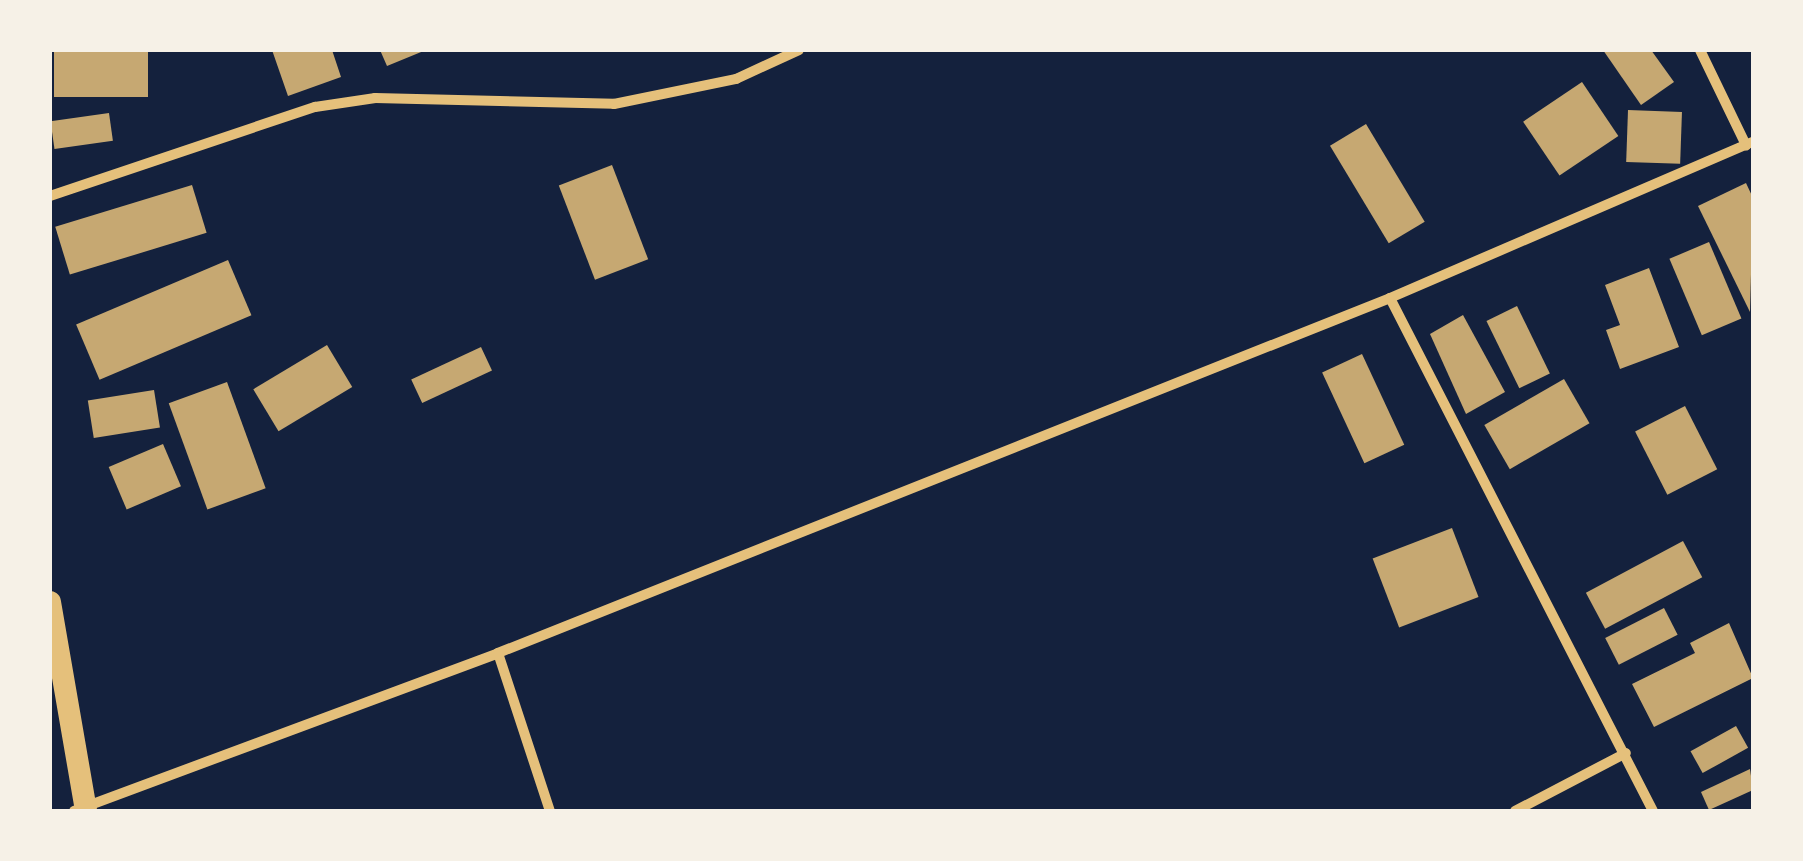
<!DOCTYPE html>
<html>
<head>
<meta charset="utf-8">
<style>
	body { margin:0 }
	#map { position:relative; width:1803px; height:861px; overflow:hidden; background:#14213d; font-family:Lora,serif }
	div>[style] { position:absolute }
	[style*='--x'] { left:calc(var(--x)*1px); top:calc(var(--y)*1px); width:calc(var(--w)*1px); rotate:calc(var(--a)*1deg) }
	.building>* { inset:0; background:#c6a872; transform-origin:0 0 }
	.minor>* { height:10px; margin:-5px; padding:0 5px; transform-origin:5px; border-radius:5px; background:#e5c07b }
	.primary>* { height:22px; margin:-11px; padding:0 11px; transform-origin:11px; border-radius:11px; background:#e5c07b }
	span { translate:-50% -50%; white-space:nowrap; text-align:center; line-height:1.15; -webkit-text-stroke:10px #f6f1e7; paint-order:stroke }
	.frame { position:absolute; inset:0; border:52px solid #f6f1e7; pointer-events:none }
</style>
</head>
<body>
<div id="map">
	<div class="building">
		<i style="left:54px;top:50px;width:94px;height:47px"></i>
		<i style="clip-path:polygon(272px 50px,332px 50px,341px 77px,288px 96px)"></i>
		<i style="clip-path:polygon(380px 50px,426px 50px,387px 66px)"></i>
		<i style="clip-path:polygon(1603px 50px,1651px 50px,1674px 82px,1641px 105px)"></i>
		<i style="left:1582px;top:82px;width:65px;height:71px;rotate:56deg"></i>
		<i style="left:1628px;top:110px;width:54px;height:52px;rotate:2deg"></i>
		<i style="left:109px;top:113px;width:28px;height:59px;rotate:82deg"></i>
		<i style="left:1366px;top:124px;width:114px;height:42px;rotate:59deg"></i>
		<i style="left:612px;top:165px;width:101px;height:57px;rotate:69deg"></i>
		<i style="clip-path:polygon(1746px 183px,1753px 198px,1750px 312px,1698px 206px)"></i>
		<i style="left:192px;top:185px;width:50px;height:143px;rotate:73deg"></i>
		<i style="left:1709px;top:242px;width:83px;height:43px;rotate:67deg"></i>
		<i style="left:228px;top:260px;width:60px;height:165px;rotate:67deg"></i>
		<i style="clip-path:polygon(1649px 268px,1679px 347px,1620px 369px,1606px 330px,1620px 325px,1605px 285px)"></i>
		<i style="left:1517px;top:306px;width:75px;height:34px;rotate:64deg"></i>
		<i style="clip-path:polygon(1463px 315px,1505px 392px,1466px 414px,1430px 334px)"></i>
		<i style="left:327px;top:345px;width:49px;height:86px;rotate:59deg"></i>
		<i style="left:481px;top:347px;width:26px;height:77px;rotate:65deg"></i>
		<i style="left:1362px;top:354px;width:100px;height:44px;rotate:65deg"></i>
		<i style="left:1564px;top:379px;width:51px;height:92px;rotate:60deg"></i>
		<i style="left:227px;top:382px;width:113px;height:62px;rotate:70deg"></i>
		<i style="left:154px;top:390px;width:38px;height:67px;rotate:81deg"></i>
		<i style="left:1685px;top:406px;width:71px;height:56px;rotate:63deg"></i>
		<i style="left:163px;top:444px;width:46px;height:59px;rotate:67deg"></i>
		<i style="left:1452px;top:528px;width:74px;height:85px;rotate:69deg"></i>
		<i style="left:1683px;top:541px;width:41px;height:110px;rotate:62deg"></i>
		<i style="left:1664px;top:608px;width:30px;height:66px;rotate:63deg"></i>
		<i style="clip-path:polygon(1729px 623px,1753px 678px,1654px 727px,1632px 684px,1695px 653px,1690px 643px)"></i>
		<i style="left:1736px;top:726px;width:25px;height:52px;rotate:61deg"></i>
		<i style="clip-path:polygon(1750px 769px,1753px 790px,1709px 810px,1701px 792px)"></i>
	</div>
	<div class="minor">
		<i style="--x:1700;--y:50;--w:106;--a:64.2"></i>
		<i style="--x:50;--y:196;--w:280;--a:-18.6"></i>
		<i style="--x:315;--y:107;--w:61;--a:-8.5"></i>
		<i style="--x:375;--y:98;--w:239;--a:1.4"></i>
		<i style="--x:614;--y:104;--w:125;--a:-11.6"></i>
		<i style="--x:736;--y:79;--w:69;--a:-24.7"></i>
		<i style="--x:1390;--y:298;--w:576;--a:62.86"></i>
		<i style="--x:498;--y:653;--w:166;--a:71.8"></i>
		<i style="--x:74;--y:811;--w:452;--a:-20.4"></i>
		<i style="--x:498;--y:653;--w:960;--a:-21.7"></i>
		<i style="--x:1390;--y:298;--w:395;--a:-23.3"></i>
		<i style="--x:1515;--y:811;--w:125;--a:-27.6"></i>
	</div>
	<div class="primary">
		<i style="--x:50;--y:602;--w:212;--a:80.2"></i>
	</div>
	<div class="frame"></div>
</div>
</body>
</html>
